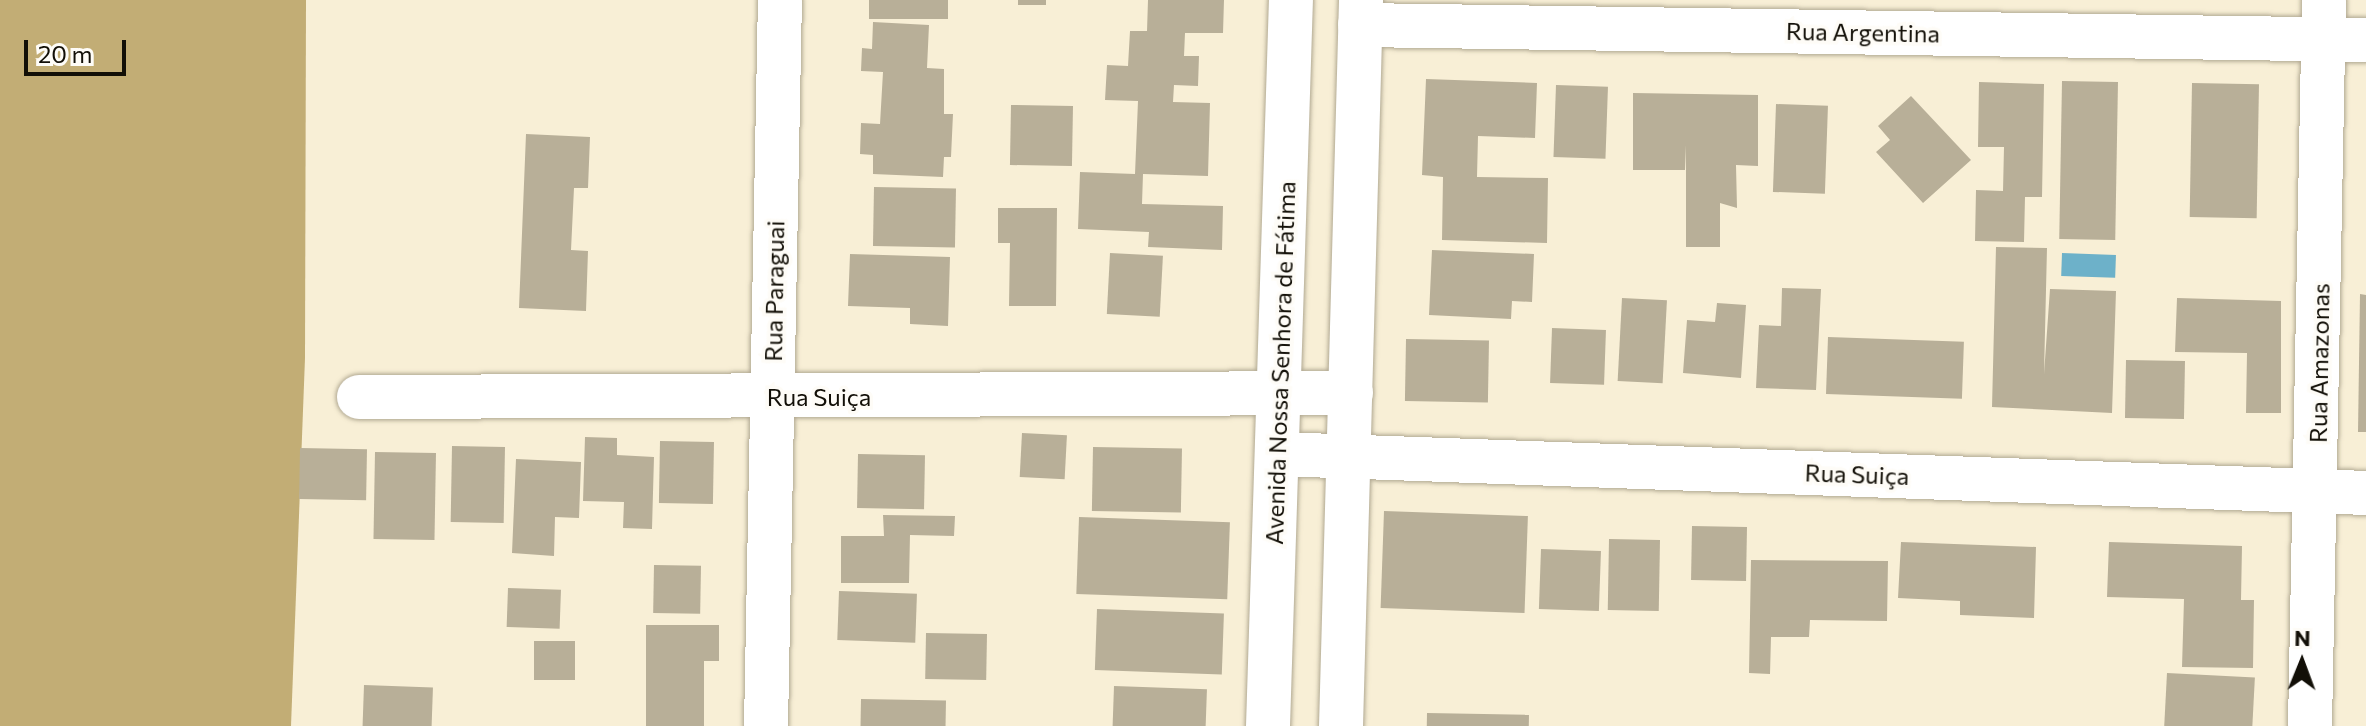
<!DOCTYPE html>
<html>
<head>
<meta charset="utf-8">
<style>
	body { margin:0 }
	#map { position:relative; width:2366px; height:726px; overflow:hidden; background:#f8efd6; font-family:Commissioner,sans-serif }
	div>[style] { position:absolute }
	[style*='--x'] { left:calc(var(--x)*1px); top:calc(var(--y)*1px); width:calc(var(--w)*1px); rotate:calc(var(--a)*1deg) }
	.forest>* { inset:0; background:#c2ad75 }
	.water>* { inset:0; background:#6db1c9; transform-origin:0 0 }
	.building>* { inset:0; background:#b8af98; transform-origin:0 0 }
	.roads { filter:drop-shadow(0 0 2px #b1a992) drop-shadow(0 0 2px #b1a992) }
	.minor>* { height:44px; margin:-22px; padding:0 22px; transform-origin:22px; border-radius:22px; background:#fff }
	span { translate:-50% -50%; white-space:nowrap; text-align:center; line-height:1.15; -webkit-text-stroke:7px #fefcf7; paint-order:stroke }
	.street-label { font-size:24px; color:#120f07 }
	.north { position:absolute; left:2262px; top:622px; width:80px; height:80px; -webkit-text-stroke:6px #fefcf7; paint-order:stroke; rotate:1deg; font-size:22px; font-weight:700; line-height:32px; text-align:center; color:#120f07 }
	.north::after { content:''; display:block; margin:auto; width:28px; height:36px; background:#120f07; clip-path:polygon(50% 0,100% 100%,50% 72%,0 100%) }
	.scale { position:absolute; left:24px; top:40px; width:102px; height:36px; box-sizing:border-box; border:4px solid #120f07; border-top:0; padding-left:10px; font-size:24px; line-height:28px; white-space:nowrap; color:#120f07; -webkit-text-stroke:6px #fefcf7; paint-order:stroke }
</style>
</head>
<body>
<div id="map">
	<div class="forest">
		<i style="clip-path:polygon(0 0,306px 0,305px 358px,291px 726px,0 726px)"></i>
	</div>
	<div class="water">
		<i style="left:2062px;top:253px;width:54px;height:23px;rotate:2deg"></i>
	</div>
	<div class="building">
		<i style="left:869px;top:0;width:79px;height:19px"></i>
		<i style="left:1018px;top:0;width:28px;height:5px"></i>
		<i style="clip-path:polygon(1148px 0,1224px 0,1223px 33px,1185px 33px,1184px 56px,1199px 56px,1198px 86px,1174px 85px,1173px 102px,1210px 103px,1208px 176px,1143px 174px,1142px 204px,1223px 206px,1222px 250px,1148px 247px,1149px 232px,1078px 229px,1080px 172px,1135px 174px,1138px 101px,1105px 100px,1107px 65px,1128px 66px,1130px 31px,1147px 31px)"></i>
		<i style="clip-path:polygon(873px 22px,929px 25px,927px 68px,944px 69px,944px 114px,953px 114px,951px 157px,944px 157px,943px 177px,873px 174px,873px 155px,860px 154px,861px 123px,880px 124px,883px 72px,861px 71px,862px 48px,872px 49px)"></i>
		<i style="clip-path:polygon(1426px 79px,1537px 83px,1535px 138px,1478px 136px,1477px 177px,1548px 178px,1547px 243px,1442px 240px,1443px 177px,1422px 175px)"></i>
		<i style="left:2062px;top:81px;width:56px;height:158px;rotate:1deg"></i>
		<i style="clip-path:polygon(1979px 82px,2044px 84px,2042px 197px,2025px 197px,2024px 242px,1975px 241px,1976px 190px,2003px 191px,2004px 147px,1978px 147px)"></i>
		<i style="left:2192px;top:83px;width:67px;height:134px;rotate:1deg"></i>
		<i style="left:1556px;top:85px;width:52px;height:72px;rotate:2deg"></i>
		<i style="clip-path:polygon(1633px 93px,1758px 95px,1758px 166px,1736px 165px,1737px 208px,1720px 203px,1720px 247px,1686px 247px,1686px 145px,1685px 170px,1633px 170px)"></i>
		<i style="clip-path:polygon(1911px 96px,1971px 160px,1923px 203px,1876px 152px,1890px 140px,1878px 126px)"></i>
		<i style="left:1776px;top:104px;width:52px;height:88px;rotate:2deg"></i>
		<i style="left:1011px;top:105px;width:62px;height:60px;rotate:1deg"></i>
		<i style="clip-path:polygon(526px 134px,590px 137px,588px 188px,574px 188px,571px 250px,588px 251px,586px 311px,519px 308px)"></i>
		<i style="left:874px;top:187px;width:82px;height:59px;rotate:1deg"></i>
		<i style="clip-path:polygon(998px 208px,1057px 208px,1056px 306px,1009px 306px,1010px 243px,998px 243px)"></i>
		<i style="clip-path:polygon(1996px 247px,2047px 248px,2044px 374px,2050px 289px,2116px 291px,2112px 413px,1992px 407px)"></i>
		<i style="clip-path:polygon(1432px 250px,1534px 254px,1532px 302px,1512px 301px,1511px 319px,1429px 315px)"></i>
		<i style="left:1110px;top:253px;width:53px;height:61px;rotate:3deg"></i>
		<i style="clip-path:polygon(850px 254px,950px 257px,948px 326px,910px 324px,910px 308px,848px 306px)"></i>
		<i style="clip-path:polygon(1782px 288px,1821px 289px,1816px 390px,1756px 388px,1759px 325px,1781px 326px)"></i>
		<i style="clip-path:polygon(2360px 294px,2366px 295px,2366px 432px,2358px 432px)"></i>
		<i style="left:1622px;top:298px;width:45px;height:83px;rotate:3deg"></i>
		<i style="clip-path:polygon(2177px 298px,2281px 301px,2281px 413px,2246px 413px,2247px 353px,2175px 352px)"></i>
		<i style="clip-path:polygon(1717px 303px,1746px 305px,1741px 378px,1683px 373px,1687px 320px,1715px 322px)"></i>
		<i style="left:1552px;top:328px;width:54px;height:55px;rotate:2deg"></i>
		<i style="left:1828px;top:337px;width:136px;height:57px;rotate:2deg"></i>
		<i style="left:1406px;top:339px;width:83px;height:62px;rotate:1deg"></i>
		<i style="left:2126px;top:360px;width:59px;height:58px;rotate:1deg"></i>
		<i style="left:1022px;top:433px;width:45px;height:44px;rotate:3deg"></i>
		<i style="clip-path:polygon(585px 437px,617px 438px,617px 455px,654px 457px,652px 529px,623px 528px,624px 502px,583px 501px)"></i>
		<i style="left:660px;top:441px;width:54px;height:62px;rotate:1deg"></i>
		<i style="left:452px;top:446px;width:53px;height:76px;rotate:1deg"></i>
		<i style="left:1093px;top:447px;width:89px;height:64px;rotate:1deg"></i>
		<i style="left:300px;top:448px;width:67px;height:51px;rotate:1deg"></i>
		<i style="left:375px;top:452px;width:61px;height:87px;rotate:1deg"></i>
		<i style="left:858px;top:454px;width:67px;height:54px;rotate:1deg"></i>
		<i style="clip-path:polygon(516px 459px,581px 462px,579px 518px,555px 517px,554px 556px,512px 553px)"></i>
		<i style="left:1384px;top:511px;width:144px;height:97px;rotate:2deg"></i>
		<i style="clip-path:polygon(883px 515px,955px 516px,954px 536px,910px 535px,909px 583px,841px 583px,841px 536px,884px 536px)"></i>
		<i style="left:1079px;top:517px;width:151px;height:77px;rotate:2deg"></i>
		<i style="left:1692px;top:526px;width:55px;height:54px;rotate:1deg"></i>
		<i style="left:1609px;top:539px;width:51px;height:71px;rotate:1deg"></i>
		<i style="clip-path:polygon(1901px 542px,2036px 547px,2034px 618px,1960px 615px,1960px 601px,1898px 598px)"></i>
		<i style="clip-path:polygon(2109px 542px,2242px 546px,2241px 600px,2254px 600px,2253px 668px,2182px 667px,2184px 599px,2107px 597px)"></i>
		<i style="left:1541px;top:549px;width:60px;height:60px;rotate:2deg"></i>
		<i style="clip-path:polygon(1751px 560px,1888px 561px,1887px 621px,1810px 620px,1809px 637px,1771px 637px,1770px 674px,1749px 673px)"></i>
		<i style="left:654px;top:565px;width:47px;height:48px;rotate:1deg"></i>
		<i style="left:508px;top:588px;width:53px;height:39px;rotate:2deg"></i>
		<i style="left:839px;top:591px;width:78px;height:49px;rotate:2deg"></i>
		<i style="left:1097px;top:609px;width:127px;height:61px;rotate:2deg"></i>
		<i style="clip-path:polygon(646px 625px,719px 625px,719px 661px,704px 661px,704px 726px,646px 726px)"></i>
		<i style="left:926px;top:633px;width:61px;height:46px;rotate:1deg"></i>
		<i style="left:534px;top:641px;width:41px;height:39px"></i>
		<i style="left:2167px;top:673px;width:88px;height:53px;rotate:3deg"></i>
		<i style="left:364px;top:685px;width:69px;height:41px;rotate:2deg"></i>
		<i style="left:1114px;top:686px;width:93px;height:40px;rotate:2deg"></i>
		<i style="left:861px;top:699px;width:85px;height:27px;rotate:1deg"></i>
		<i style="left:1427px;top:713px;width:102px;height:13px;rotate:1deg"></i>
	</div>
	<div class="roads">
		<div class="minor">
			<i style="--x:1360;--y:25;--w:1006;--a:0.85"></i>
			<i style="--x:359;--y:397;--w:992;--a:-0.23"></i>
			<i style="--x:1278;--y:454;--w:1089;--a:2.05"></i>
			<i style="--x:766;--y:726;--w:726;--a:-88.9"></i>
			<i style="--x:1268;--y:726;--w:726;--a:-88.19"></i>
			<i style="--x:1341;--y:726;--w:726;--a:-88.42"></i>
			<i style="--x:2310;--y:726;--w:726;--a:-88.9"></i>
		</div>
	</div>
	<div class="street-label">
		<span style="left:1863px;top:32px;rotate:1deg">Rua Argentina</span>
		<span style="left:774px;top:291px;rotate:-89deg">Rua Paraguai</span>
		<span style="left:1280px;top:363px;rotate:-88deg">Avenida Nossa Senhora de Fátima</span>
		<span style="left:2319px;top:363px;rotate:-89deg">Rua Amazonas</span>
		<span style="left:819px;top:397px">Rua Suiça</span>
		<span style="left:1857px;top:474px;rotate:2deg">Rua Suiça</span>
	</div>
	<div class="north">N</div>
	<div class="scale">20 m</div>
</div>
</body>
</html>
